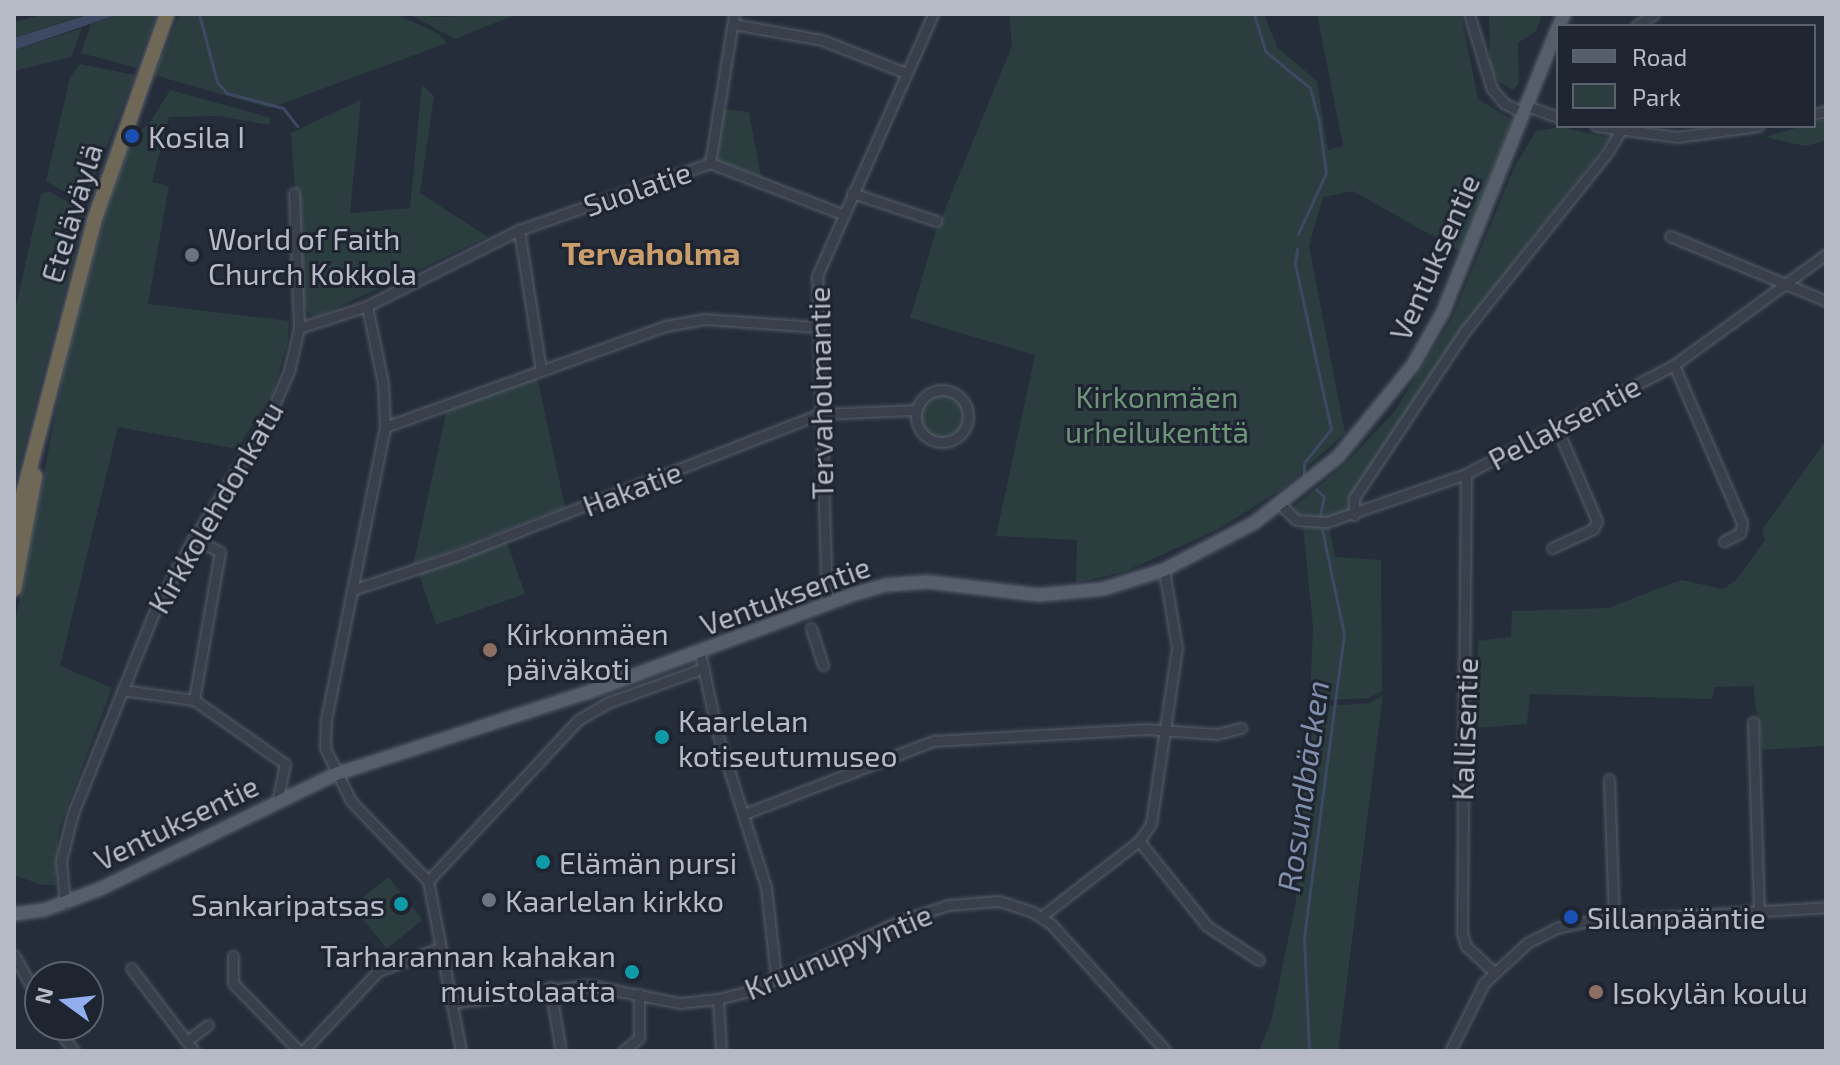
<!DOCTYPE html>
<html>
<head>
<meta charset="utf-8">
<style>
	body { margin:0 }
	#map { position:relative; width:1840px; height:1065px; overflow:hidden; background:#252d3a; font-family:"Exo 2",sans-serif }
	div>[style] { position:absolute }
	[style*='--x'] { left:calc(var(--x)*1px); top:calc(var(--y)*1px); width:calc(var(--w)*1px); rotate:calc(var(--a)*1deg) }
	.green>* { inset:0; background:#2b3d3f; transform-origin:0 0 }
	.round { border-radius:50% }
	.water>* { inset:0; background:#3d4962 }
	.stream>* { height:3px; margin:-1.5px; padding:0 1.5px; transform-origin:1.5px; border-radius:1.5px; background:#3d4962 }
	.roads { filter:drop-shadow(0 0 2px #575d69) drop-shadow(0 0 2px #575d69) }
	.minor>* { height:9px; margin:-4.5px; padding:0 4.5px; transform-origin:4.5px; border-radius:4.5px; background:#393f4b }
	.minor>.ring { margin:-4.5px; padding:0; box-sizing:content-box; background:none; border:9px solid #393f4b; border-radius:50% }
	.major>* { height:12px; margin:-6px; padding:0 6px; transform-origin:6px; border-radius:6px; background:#575e6b }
	.highway>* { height:14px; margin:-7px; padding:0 7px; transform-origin:7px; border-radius:7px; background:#706857 }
	.dots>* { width:22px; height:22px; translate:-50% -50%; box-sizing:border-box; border:4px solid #1e2430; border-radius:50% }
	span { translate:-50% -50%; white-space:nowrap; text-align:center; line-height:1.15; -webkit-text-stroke:6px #1e2430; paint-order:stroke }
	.poi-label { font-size:30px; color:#b5bac6 }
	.left { translate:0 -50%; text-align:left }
	.right { translate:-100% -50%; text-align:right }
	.street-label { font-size:30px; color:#b5bac6 }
	.park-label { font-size:30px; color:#6e957a }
	.neighbourhood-label { font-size:32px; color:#ca9d6c; font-weight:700 }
	.water-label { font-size:32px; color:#7f8eab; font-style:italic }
	.frame { position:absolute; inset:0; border:16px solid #b5bac6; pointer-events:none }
	.legend { position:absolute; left:1556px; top:24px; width:260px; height:104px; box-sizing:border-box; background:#1e2430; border:2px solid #5a606c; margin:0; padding:10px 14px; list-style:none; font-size:24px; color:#b5bac6 }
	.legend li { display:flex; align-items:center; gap:16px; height:40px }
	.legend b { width:40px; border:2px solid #5a606c }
	.north { position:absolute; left:24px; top:961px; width:80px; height:80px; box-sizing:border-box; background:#1e2430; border:2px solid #5a606c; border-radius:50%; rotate:285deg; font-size:22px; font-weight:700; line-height:32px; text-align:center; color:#b5bac6 }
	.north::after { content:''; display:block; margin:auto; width:28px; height:36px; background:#92aeee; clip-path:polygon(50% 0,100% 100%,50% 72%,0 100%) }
</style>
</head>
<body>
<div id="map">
	<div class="green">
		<i style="clip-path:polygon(46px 14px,88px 14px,14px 38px,14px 22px)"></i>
		<i style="clip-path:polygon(119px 14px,157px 14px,136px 68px,81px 53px,91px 24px)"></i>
		<i style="clip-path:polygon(180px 14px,396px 14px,439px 34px,447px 43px,270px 108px,154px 75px)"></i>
		<i style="clip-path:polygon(409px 14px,437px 17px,517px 14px,455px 39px)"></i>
		<i style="clip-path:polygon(1009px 14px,1264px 14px,1277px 47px,1317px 81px,1328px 150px,1343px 146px,1317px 14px,1461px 14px,1478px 99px,1512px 120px,1461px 252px,1353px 191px,1323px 197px,1309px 246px,1345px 433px,1285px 487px,1219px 529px,1124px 572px,1076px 583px,1077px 540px,996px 536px,1035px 355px,910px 318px,936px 231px,1012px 46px)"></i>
		<i style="clip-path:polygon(1489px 14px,1542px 14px,1536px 31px,1518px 43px,1519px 83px,1513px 90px,1499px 82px,1490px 67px)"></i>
		<i style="clip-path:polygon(82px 28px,71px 57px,14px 71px,14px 50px)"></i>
		<i style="clip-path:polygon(80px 64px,135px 75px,84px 204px,46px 181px,70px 77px)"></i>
		<i style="clip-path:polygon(422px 84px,434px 96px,420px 193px,488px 237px,313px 319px,303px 304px,291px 133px,361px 100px,350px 213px,410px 208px)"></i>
		<i style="clip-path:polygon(170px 90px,271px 118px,269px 125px,219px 116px,169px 117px,152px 182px,169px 186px,148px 304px,289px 321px,288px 341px,273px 392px,237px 449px,118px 427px,60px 666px,112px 688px,59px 829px,55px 885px,42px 885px,14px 875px,14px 628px,68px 349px,107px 207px,128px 142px,151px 121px)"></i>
		<i style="clip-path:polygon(723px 109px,749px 112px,761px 176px,715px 160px)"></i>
		<i style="clip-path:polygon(1826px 119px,1826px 139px,1821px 142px,1805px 146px,1765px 137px)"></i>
		<i style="clip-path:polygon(1560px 127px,1610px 138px,1462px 329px,1369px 471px,1351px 513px,1327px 519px,1298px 514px,1292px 508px,1344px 465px,1394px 412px,1452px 318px,1514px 168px,1536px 131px)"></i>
		<i style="clip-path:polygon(48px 191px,83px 210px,81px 229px,14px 486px,14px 315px,41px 194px)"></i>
		<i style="clip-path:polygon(537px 376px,565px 507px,413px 565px,447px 409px)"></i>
		<i class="round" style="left:920px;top:394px;width:44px;height:44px"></i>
		<i style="clip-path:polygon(1826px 440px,1826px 746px,1762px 750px,1753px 686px,1715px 687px,1712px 699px,1530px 694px,1527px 724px,1478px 728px,1478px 641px,1511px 637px,1512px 611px,1608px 608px,1681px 580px,1723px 589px,1736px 580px,1765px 540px,1762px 530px)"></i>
		<i style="clip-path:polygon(1329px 525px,1335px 557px,1381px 560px,1382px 691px,1369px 698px,1310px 701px,1313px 627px,1303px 526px)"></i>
		<i style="left:507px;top:542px;width:55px;height:94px;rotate:71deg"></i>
		<i style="clip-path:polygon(1383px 695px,1338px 1051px,1259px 1051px,1271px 1022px,1296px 901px,1310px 707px,1370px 703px)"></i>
		<i style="left:388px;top:877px;width:55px;height:46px;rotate:51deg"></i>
	</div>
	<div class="water">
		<i style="clip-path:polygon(90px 14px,119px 14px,14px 50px,14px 38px)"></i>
	</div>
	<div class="stream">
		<i style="--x:199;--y:14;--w:70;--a:75.2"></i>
		<i style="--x:217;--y:82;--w:15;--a:48"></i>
		<i style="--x:227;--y:93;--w:58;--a:15"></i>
		<i style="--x:283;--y:108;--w:23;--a:52"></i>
		<i style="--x:1254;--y:14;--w:39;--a:73"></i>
		<i style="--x:1265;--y:51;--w:58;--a:39.4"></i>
		<i style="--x:1310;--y:88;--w:35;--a:75"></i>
		<i style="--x:1319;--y:122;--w:51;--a:82.2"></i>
		<i style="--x:1326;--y:173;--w:67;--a:114.7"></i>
		<i style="--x:1297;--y:249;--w:15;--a:98"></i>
		<i style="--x:1295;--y:264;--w:169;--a:77.7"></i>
		<i style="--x:1331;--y:429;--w:43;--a:128.5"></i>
		<i style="--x:1304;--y:463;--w:12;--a:90"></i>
		<i style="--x:1316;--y:489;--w:11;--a:45"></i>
		<i style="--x:1324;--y:497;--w:19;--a:102"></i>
		<i style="--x:1309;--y:1051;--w:114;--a:-92.5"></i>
		<i style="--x:1304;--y:937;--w:306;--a:-82.5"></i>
		<i style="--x:1344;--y:634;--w:106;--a:-101.9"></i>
	</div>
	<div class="roads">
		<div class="minor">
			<i style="--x:1469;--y:14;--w:78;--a:73"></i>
			<i style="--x:1492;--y:89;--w:20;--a:49"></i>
			<i style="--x:1505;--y:104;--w:21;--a:25"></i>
			<i style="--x:733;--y:24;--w:90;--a:10.2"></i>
			<i style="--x:822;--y:40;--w:90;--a:21.4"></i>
			<i style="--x:1636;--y:26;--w:22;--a:-34"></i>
			<i style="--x:1527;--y:106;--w:33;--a:20"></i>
			<i style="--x:1814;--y:114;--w:12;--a:-14"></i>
			<i style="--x:1596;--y:126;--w:82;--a:7.7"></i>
			<i style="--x:1677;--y:137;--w:82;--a:-7.7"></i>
			<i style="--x:710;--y:163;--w:151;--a:-80.8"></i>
			<i style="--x:852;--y:193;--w:89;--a:18.4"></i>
			<i style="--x:519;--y:230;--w:142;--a:81.1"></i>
			<i style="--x:1670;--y:236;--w:169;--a:22.6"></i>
			<i style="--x:367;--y:306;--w:79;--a:78.3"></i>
			<i style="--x:383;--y:383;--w:44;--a:87.4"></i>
			<i style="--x:385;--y:427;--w:298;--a:101.4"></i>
			<i style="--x:326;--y:719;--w:29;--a:92"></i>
			<i style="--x:325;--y:748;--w:59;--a:63.9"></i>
			<i style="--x:351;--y:801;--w:111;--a:46.1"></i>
			<i style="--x:428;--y:881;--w:173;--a:79"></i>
			<i style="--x:299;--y:328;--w:71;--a:-17.9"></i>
			<i style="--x:367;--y:306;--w:170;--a:-26.6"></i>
			<i style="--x:519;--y:230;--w:202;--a:-19.3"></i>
			<i style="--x:710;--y:163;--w:142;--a:21.1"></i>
			<i style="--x:1674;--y:365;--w:172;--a:66.7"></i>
			<i style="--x:1742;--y:523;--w:10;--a:101"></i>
			<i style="--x:1740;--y:533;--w:18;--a:153"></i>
			<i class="ring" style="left:916px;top:390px;width:43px;height:43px"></i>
			<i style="--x:385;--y:427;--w:298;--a:-19.8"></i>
			<i style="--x:665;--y:326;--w:41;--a:-9.9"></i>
			<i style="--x:705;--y:319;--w:112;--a:4.1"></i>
			<i style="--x:1466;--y:474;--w:459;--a:90.5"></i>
			<i style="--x:1462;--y:933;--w:14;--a:73"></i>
			<i style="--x:1466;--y:946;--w:38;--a:43"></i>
			<i style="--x:1281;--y:505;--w:21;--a:45"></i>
			<i style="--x:1296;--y:520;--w:31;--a:4"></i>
			<i style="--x:1327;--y:522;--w:147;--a:-19.1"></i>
			<i style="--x:1466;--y:474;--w:235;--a:-27.7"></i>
			<i style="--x:1674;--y:365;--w:188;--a:-36.1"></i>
			<i style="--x:1354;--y:515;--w:17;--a:-90"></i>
			<i style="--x:1354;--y:498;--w:201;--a:-56.4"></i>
			<i style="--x:1465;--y:331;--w:229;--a:-51.4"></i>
			<i style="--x:1608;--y:152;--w:30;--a:-60"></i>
			<i style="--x:193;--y:538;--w:30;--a:27"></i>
			<i style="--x:220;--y:552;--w:150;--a:100"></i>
			<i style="--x:1552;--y:548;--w:45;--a:-24.9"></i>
			<i style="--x:1593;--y:529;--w:9;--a:-63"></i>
			<i style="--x:1597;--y:521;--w:103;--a:-113.3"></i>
			<i style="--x:352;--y:590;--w:112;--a:-18.3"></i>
			<i style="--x:458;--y:555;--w:388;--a:-21.3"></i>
			<i style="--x:820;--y:414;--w:96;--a:-2.4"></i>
			<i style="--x:827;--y:604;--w:328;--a:-91.7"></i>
			<i style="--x:817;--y:276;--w:287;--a:-66.1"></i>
			<i style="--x:811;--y:628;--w:39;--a:72"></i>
			<i style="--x:700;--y:653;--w:81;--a:77.9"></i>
			<i style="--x:717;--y:732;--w:163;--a:72.5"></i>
			<i style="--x:766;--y:887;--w:92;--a:83.7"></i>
			<i style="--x:122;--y:690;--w:73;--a:7.9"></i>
			<i style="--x:194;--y:700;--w:82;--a:35"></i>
			<i style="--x:261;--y:747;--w:29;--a:35"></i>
			<i style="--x:285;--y:764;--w:38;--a:102"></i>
			<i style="--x:1753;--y:722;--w:190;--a:88.2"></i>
			<i style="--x:1609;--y:779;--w:141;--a:88"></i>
			<i style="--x:744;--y:814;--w:203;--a:-21.1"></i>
			<i style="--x:933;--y:741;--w:213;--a:-3.2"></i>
			<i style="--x:1146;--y:729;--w:71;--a:4"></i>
			<i style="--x:1217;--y:734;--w:25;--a:-14"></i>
			<i style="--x:1139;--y:841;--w:109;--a:51.3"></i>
			<i style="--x:1207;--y:926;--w:62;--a:33.2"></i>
			<i style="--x:428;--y:881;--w:220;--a:-47"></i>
			<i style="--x:578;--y:720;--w:34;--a:-30"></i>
			<i style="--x:607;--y:703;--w:103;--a:-19.8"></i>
			<i style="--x:65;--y:904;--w:43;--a:-95.3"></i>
			<i style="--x:61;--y:861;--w:49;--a:-76"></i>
			<i style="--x:73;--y:813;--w:211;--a:-68"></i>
			<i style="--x:152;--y:617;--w:78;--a:-62.4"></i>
			<i style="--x:188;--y:548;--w:147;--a:-58"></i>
			<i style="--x:266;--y:423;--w:57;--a:-66.1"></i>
			<i style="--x:289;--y:371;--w:44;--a:-76.9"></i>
			<i style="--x:299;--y:328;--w:135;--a:-92.1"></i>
			<i style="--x:1042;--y:916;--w:123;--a:-37.7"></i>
			<i style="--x:1139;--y:841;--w:21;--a:-55"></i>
			<i style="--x:1151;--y:824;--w:178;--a:-81.6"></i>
			<i style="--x:1177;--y:648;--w:79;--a:-99.5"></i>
			<i style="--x:14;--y:955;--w:54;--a:61"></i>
			<i style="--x:233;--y:956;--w:27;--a:90"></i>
			<i style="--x:233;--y:983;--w:95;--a:45.9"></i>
			<i style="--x:131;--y:968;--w:104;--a:52.8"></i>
			<i style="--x:550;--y:987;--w:60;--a:80.4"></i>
			<i style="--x:718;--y:999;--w:52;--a:86.7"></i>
			<i style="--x:451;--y:1003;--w:138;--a:-7.5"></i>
			<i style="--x:588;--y:985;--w:94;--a:11.1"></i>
			<i style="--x:680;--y:1003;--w:38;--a:-6"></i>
			<i style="--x:718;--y:999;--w:32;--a:-14"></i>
			<i style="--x:749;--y:991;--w:166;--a:-24.9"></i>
			<i style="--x:900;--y:921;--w:51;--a:-18.4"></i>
			<i style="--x:948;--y:905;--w:51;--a:-4.5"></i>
			<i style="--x:999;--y:901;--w:36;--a:18"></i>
			<i style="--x:1033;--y:912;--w:23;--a:34"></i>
			<i style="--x:1052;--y:925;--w:170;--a:47.9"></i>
			<i style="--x:55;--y:1025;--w:32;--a:54"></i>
			<i style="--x:188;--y:1040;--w:25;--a:-37"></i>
			<i style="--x:303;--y:1051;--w:110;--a:-46.8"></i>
			<i style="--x:378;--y:971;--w:66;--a:-20.4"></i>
			<i style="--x:623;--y:1051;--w:21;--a:-39"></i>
			<i style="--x:639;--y:1038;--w:44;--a:-90"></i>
			<i style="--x:1450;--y:1051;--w:76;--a:-63.4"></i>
			<i style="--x:1484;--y:983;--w:59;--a:-42.9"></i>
			<i style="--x:1527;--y:943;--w:33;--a:-27"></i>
			<i style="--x:1556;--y:928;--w:29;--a:-12"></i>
			<i style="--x:1584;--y:922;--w:242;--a:-3.5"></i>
		</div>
		<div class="major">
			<i style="--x:1559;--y:26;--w:13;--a:-67"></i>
			<i style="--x:14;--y:914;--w:30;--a:-8"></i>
			<i style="--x:44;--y:910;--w:60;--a:-20.6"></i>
			<i style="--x:100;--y:889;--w:263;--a:-26"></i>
			<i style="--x:336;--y:774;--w:263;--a:-18"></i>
			<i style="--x:586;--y:693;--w:283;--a:-20.3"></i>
			<i style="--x:851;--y:595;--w:36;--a:-16"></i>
			<i style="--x:886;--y:585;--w:42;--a:-4.1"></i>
			<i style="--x:928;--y:582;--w:111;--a:6.7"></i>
			<i style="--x:1038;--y:595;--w:65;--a:-5.3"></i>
			<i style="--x:1103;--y:589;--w:64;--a:-17.3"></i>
			<i style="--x:1164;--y:570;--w:102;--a:-27.6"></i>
			<i style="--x:1254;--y:523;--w:107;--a:-38.2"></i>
			<i style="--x:1338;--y:457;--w:119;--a:-50.8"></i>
			<i style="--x:1413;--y:365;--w:61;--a:-60.5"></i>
			<i style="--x:1443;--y:312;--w:306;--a:-68"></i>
		</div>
		<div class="highway">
			<i style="--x:14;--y:529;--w:318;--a:-75.4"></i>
			<i style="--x:94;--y:221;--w:219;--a:-70.6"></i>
			<i style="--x:14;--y:589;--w:115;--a:-79.5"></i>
		</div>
	</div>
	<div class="dots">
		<i style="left:132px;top:136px;background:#1a4fb4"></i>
		<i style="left:192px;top:255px;background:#6b7280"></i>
		<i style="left:490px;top:650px;background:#8d6e63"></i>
		<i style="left:662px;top:737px;background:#0f9aa8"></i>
		<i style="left:543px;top:862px;background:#0f9aa8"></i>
		<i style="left:489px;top:900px;background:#6b7280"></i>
		<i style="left:401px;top:904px;background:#0f9aa8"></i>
		<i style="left:1571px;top:917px;background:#1a4fb4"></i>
		<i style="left:632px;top:972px;background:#0f9aa8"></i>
		<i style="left:1596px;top:992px;background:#8d6e63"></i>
	</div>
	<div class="poi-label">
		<span class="left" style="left:148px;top:136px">Kosila I</span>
		<span class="left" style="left:208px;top:255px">World of Faith<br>Church Kokkola</span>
		<span class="left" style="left:506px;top:650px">Kirkonmäen<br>päiväkoti</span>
		<span class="left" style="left:678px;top:737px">Kaarlelan<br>kotiseutumuseo</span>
		<span class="left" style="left:559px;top:862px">Elämän pursi</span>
		<span class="left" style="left:505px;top:900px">Kaarlelan kirkko</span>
		<span class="right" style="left:385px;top:904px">Sankaripatsas</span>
		<span class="left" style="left:1587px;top:917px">Sillanpääntie</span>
		<span class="right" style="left:616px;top:972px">Tarharannan kahakan<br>muistolaatta</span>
		<span class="left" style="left:1612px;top:992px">Isokylän koulu</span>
	</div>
	<div class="street-label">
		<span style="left:637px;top:188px;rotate:-19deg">Suolatie</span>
		<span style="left:71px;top:213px;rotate:-73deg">Eteläväylä</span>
		<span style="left:1434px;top:257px;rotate:-66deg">Ventuksentie</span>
		<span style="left:820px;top:393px;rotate:-91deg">Tervaholmantie</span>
		<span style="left:1564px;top:422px;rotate:-28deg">Pellaksentie</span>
		<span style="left:632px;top:488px;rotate:-21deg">Hakatie</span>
		<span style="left:215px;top:507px;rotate:-60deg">Kirkkolehdonkatu</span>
		<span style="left:785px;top:595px;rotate:-20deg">Ventuksentie</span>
		<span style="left:1464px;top:729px;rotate:-88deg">Kallisentie</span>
		<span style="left:176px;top:822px;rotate:-26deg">Ventuksentie</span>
		<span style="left:838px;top:951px;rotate:-23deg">Kruunupyyntie</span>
	</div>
	<div class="park-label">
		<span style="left:1157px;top:413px">Kirkonmäen<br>urheilukenttä</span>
	</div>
	<div class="neighbourhood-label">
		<span style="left:651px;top:252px">Tervaholma</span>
	</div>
	<div class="water-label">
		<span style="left:1302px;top:786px;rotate:-82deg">Rosundbäcken</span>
	</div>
	<div class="frame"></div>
	<ul class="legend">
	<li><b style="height:10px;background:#575e6b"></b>Road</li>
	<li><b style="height:22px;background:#2b3d3f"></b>Park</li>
	</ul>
	<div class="north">N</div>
</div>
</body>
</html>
